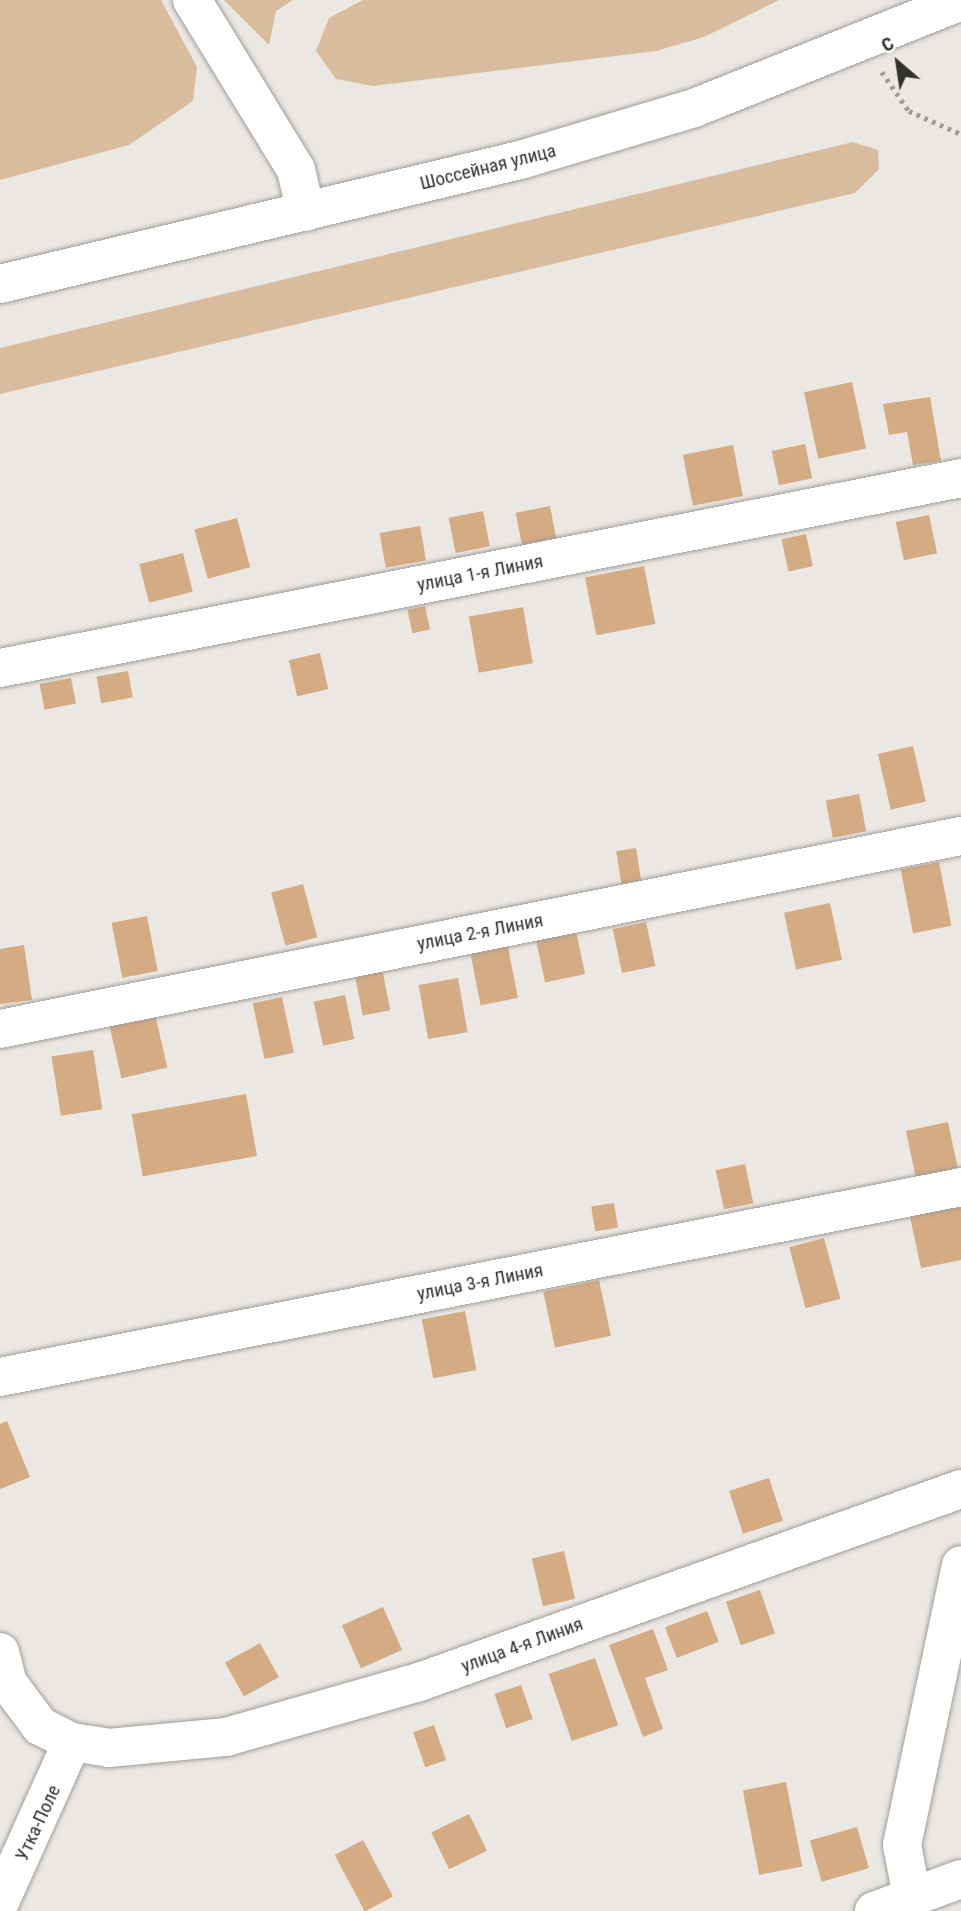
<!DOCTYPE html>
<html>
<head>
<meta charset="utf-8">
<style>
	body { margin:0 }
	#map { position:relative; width:961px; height:1911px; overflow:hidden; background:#ebe7e3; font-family:"Roboto Condensed",sans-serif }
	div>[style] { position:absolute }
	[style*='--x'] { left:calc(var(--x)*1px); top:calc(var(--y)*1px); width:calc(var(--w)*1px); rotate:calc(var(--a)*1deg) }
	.green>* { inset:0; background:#d9bb9d }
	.building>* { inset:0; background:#d4ab82; transform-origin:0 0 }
	.path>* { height:4.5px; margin-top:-2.25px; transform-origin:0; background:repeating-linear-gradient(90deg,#9e9b98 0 3.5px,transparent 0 8.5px) }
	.roads { filter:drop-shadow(0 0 2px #a19d99) drop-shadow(0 0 2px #a19d99) }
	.minor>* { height:38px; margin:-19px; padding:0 19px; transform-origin:19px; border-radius:19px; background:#fff }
	.major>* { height:38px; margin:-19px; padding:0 19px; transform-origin:19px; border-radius:19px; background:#fff }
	span { translate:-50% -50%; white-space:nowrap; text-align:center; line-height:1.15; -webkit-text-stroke:7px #fff; paint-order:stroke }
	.street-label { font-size:19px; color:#343231 }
	.north { position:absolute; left:863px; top:28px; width:70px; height:70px; -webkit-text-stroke:5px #fff; paint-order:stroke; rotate:331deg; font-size:19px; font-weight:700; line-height:28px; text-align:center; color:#343231 }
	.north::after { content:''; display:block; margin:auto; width:24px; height:32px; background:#343231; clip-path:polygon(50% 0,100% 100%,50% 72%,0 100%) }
</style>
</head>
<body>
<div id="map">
	<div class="green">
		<i style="clip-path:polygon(0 0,161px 0,197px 67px,193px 101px,129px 145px,0 180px)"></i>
		<i style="clip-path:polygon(224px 0,293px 0,276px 11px,269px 45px)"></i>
		<i style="clip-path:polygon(363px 0,779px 0,704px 37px,656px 51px,373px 86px,336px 79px,316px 51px,329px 18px)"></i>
		<i style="clip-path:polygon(853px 142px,878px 150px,879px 169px,855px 193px,0 394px,0 348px)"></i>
	</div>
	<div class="building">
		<i style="left:852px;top:382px;width:68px;height:49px;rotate:78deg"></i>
		<i style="clip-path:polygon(930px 397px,941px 461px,913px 465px,907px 432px,889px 435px,883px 404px)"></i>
		<i style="left:805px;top:444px;width:35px;height:34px;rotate:78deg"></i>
		<i style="left:733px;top:445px;width:52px;height:51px;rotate:79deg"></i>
		<i style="left:550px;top:506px;width:33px;height:35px;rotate:79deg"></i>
		<i style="left:483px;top:511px;width:36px;height:35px;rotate:79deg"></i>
		<i style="left:929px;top:515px;width:39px;height:34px;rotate:78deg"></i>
		<i style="left:237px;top:518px;width:51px;height:44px;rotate:75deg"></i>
		<i style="left:420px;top:526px;width:35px;height:41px;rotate:80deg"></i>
		<i style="left:806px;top:534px;width:33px;height:25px;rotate:78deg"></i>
		<i style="left:183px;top:553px;width:40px;height:45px;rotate:76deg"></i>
		<i style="left:644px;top:566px;width:59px;height:60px;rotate:79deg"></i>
		<i style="left:425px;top:606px;width:24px;height:18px;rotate:78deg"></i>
		<i style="left:523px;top:607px;width:57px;height:55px;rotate:80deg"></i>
		<i style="left:320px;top:653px;width:37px;height:32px;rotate:77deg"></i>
		<i style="left:128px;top:671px;width:27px;height:32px;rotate:80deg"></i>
		<i style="left:71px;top:678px;width:26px;height:32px;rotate:79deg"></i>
		<i style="left:913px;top:746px;width:57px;height:36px;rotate:77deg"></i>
		<i style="left:859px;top:794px;width:38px;height:34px;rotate:79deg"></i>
		<i style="left:636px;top:848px;width:33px;height:20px;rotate:81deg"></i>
		<i style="left:939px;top:862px;width:65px;height:39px;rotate:79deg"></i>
		<i style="left:303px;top:884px;width:55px;height:33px;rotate:75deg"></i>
		<i style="left:830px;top:903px;width:58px;height:47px;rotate:78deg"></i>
		<i style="left:147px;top:916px;width:56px;height:36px;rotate:79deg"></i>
		<i style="left:646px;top:922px;width:45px;height:34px;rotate:78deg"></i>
		<i style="left:576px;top:931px;width:44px;height:41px;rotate:78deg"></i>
		<i style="left:507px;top:942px;width:57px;height:38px;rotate:79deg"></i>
		<i style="clip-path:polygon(24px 945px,32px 1000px,0 1004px,0 949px)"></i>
		<i style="left:382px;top:968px;width:43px;height:28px;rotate:79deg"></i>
		<i style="left:458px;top:978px;width:55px;height:40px;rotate:80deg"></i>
		<i style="left:345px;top:995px;width:45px;height:32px;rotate:78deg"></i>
		<i style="left:282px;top:997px;width:57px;height:30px;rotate:78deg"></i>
		<i style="left:155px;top:1014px;width:55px;height:47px;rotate:77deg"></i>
		<i style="left:93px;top:1050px;width:60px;height:42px;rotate:81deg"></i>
		<i style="left:246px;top:1094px;width:63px;height:116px;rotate:80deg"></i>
		<i style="left:948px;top:1122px;width:47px;height:43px;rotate:78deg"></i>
		<i style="left:745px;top:1164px;width:40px;height:30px;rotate:78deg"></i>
		<i style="clip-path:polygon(961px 1200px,961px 1260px,921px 1268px,909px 1212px)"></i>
		<i style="left:614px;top:1203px;width:25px;height:23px;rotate:81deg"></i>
		<i style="left:824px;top:1238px;width:63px;height:36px;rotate:75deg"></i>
		<i style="left:599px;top:1280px;width:57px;height:57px;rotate:78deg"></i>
		<i style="left:465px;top:1311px;width:60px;height:44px;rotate:79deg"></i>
		<i style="clip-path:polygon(7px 1421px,30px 1477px,0 1489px,0 1424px)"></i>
		<i style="left:769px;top:1478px;width:45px;height:42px;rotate:72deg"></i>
		<i style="left:564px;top:1551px;width:49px;height:33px;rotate:77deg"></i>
		<i style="left:760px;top:1590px;width:46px;height:36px;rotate:71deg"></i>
		<i style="left:383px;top:1607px;width:47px;height:45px;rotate:66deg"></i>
		<i style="left:707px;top:1611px;width:33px;height:45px;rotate:69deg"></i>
		<i style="clip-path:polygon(653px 1629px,668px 1670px,645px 1678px,663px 1729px,643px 1737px,609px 1645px)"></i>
		<i style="left:260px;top:1643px;width:39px;height:40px;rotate:61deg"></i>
		<i style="left:595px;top:1658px;width:71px;height:49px;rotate:71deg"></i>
		<i style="left:521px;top:1685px;width:36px;height:28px;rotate:71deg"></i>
		<i style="left:434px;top:1725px;width:37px;height:22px;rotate:71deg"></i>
		<i style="left:786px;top:1782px;width:86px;height:44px;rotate:79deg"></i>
		<i style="left:469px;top:1814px;width:41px;height:42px;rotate:64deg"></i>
		<i style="left:857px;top:1827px;width:43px;height:49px;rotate:74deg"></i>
		<i style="left:363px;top:1840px;width:64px;height:32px;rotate:62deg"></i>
	</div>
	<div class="path">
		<i style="--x:882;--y:72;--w:47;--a:55.3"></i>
		<i style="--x:909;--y:111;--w:57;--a:23.9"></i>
	</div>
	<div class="roads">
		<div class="minor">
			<i style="--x:192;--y:0;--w:199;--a:58.5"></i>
			<i style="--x:296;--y:170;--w:43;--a:76.6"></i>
			<i style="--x:0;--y:668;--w:980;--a:-11.18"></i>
			<i style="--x:0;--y:1029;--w:980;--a:-11.36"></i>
			<i style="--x:0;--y:1377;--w:980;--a:-11.18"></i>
			<i style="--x:0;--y:1652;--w:32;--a:76"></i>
			<i style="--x:8;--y:1683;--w:54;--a:53.3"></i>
			<i style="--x:40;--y:1726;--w:36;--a:27"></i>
			<i style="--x:72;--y:1742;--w:37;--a:9"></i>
			<i style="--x:109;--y:1748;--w:118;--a:-5.4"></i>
			<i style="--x:226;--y:1737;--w:204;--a:-15.9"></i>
			<i style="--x:422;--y:1681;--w:572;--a:-19.61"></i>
			<i style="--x:912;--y:1897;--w:53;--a:-100.9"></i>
			<i style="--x:902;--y:1845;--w:286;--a:-78.1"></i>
			<i style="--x:0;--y:1902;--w:175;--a:-65.8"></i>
			<i style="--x:874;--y:1911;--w:93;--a:-20.2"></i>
		</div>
		<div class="major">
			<i style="--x:0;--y:284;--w:535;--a:-13.41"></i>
			<i style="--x:520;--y:160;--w:182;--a:-16.6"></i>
			<i style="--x:694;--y:108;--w:288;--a:-21.8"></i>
		</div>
	</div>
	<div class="street-label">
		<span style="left:488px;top:167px;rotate:-14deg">Шоссейная улица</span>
		<span style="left:480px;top:573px;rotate:-11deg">улица 1-я Линия</span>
		<span style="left:480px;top:932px;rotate:-11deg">улица 2-я Линия</span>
		<span style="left:480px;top:1282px;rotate:-11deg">улица 3-я Линия</span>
		<span style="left:522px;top:1645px;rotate:-20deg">улица 4-я Линия</span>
		<span style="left:38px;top:1823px;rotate:-65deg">Утка-Поле</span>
	</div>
	<div class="north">С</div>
</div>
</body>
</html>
